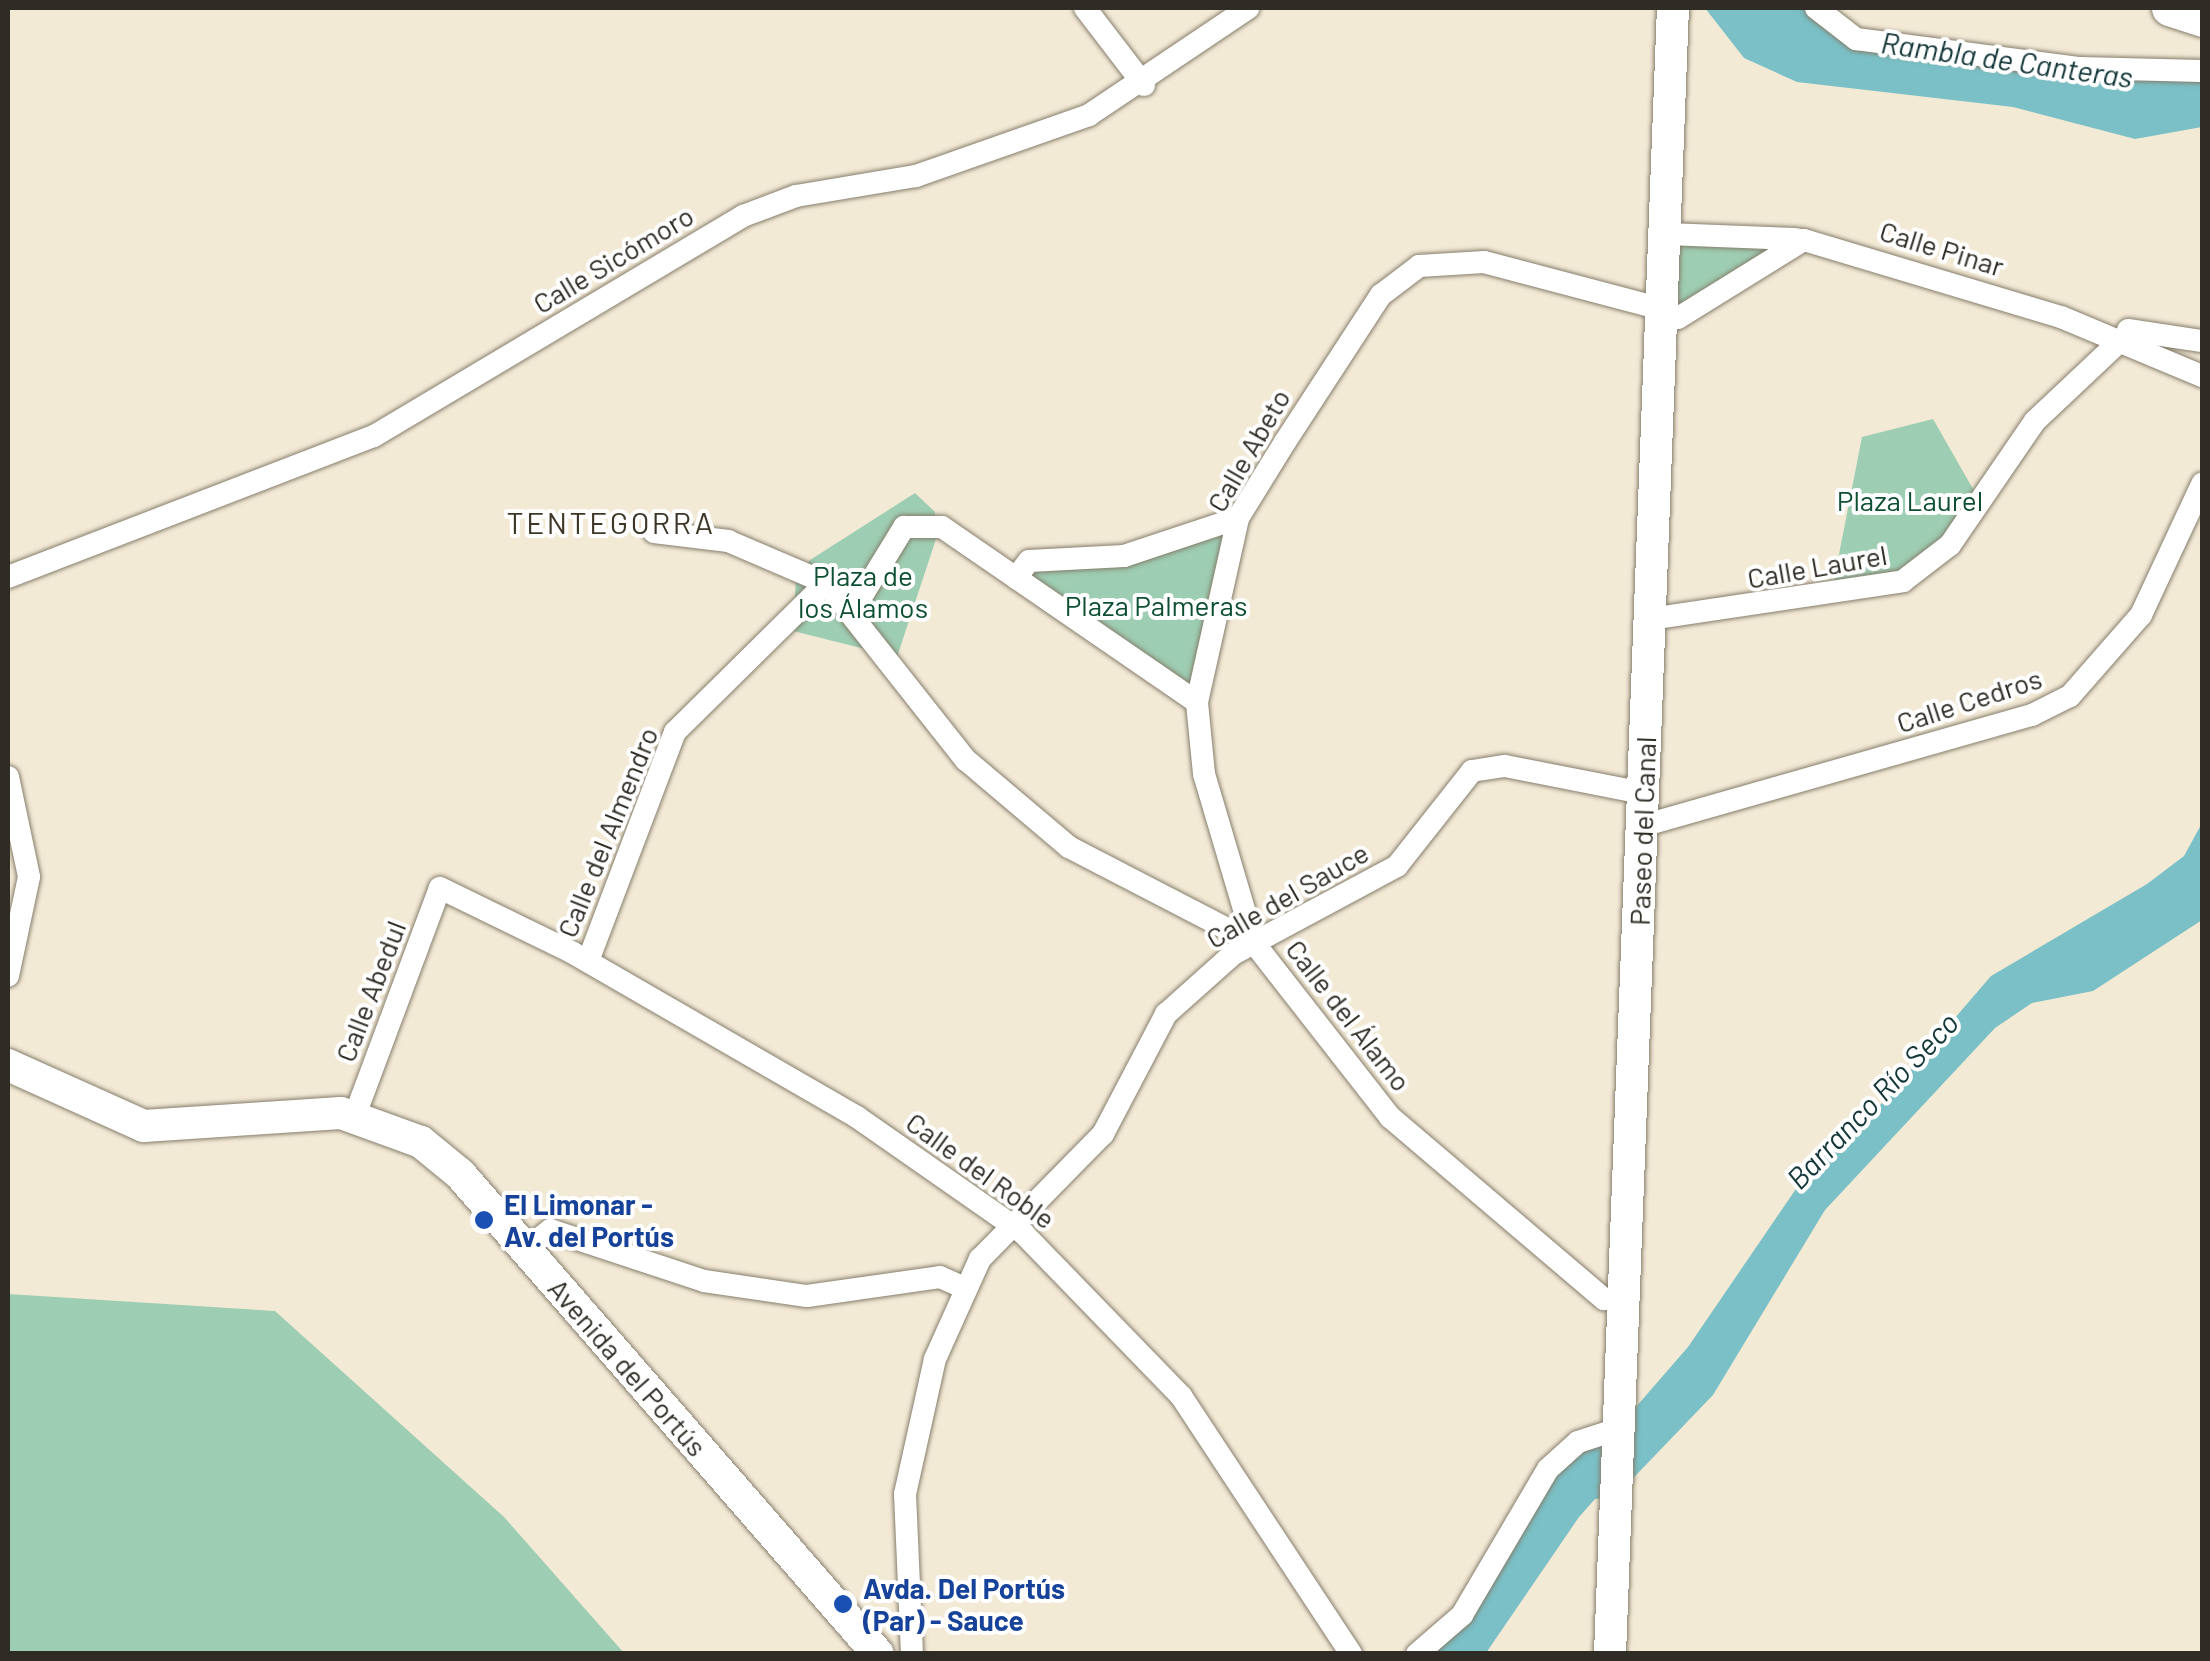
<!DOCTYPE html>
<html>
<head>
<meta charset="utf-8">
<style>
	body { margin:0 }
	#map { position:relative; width:2210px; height:1661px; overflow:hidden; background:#f3ead6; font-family:Barlow,sans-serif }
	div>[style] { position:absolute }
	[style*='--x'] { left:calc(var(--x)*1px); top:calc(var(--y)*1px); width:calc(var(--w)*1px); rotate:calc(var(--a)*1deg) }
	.green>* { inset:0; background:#9dcdb2 }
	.water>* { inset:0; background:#7ac0c6 }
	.roads { filter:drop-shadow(0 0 2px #867e6c) drop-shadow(0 0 2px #867e6c) }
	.street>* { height:22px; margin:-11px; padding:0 11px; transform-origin:11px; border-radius:11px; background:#fff }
	.secondary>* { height:32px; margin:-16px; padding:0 16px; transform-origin:16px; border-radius:16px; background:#fff }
	.primary>* { height:35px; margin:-17.5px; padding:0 17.5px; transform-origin:17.5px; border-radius:17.5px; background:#fff }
	.dots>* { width:28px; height:28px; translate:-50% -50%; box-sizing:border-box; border:5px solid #fff; border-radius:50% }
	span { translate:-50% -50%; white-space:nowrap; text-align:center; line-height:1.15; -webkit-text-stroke:8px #fff; paint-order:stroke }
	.street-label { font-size:28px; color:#2f2c25 }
	.park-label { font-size:28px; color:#0c4f32 }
	.transit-label { font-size:28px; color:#164399; font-weight:700 }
	.left { translate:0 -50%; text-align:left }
	.water-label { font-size:30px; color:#14373a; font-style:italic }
	.neighbourhood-label { font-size:30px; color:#3e3727; letter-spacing:2.5px }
	.frame { position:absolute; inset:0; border:10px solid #2f2c25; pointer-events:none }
</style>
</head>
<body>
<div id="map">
	<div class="green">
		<i style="clip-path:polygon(1665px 234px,1804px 240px,1678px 318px)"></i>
		<i style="clip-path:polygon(1933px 419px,1977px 496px,1921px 571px,1832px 590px,1862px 437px)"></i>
		<i style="clip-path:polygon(915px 493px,935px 512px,936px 539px,897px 657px,793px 631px,796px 578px,810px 560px)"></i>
		<i style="clip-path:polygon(1238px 518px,1197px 702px,1016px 578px,1029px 561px,1078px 561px)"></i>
		<i style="clip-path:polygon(8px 1294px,275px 1311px,504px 1517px,624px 1653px,8px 1653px)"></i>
	</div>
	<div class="water">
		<i style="clip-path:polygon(1705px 8px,1826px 8px,1860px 32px,2079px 62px,2202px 65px,2202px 127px,2135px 139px,2013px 107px,1797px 82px,1744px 58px)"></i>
		<i style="clip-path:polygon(2202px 823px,2202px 920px,2093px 991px,2032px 1003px,1995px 1028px,1825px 1210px,1713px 1395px,1615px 1497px,1595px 1499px,1579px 1517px,1486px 1653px,1432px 1654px,1536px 1486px,1635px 1408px,1688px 1347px,1813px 1164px,1869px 1118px,1991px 976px,2147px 884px,2184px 856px)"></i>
	</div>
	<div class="roads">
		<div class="street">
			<i style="--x:1085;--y:8;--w:97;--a:52.5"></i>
			<i style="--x:1816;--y:8;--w:51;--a:37.8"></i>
			<i style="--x:1856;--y:39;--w:226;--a:7.4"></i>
			<i style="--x:2080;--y:68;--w:122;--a:1.4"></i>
			<i style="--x:1665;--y:234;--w:131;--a:2.2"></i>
			<i style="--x:1661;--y:317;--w:17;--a:3"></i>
			<i style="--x:1678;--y:318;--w:148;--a:-31.8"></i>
			<i style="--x:1804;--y:240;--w:268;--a:16.7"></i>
			<i style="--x:2061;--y:317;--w:153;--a:22.7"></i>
			<i style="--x:2128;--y:330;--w:75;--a:8.5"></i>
			<i style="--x:654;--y:532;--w:75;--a:6.9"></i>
			<i style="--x:728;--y:541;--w:107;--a:23.2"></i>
			<i style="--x:8;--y:577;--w:392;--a:-21.1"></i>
			<i style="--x:374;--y:436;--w:430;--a:-30.8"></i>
			<i style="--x:743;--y:216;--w:57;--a:-20.7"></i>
			<i style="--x:796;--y:196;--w:122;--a:-9.5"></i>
			<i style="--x:916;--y:176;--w:183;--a:-19.4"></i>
			<i style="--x:1089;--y:115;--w:192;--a:-33.9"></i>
			<i style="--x:1016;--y:578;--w:21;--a:-53"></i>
			<i style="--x:1029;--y:561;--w:95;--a:-3"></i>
			<i style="--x:1124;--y:556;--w:120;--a:-18.4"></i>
			<i style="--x:852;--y:612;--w:100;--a:-58.5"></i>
			<i style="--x:904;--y:527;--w:38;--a:0"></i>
			<i style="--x:942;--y:527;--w:309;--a:34.5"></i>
			<i style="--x:1650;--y:619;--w:256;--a:-8.5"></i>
			<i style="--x:1903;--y:581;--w:59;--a:-37.5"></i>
			<i style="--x:1950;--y:545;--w:150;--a:-55.6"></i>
			<i style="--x:2035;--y:421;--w:121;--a:-43.3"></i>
			<i style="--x:8;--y:777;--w:102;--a:78.1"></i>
			<i style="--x:29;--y:877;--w:101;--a:102"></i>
			<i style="--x:1642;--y:826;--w:405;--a:-15.9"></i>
			<i style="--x:2032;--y:715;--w:42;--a:-26.6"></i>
			<i style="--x:2070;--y:696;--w:108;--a:-48.8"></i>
			<i style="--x:2141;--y:615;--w:145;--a:-65"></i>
			<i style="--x:1254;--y:943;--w:176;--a:-106.5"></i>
			<i style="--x:1204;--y:774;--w:72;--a:-95.6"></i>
			<i style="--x:1197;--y:702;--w:189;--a:-77.4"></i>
			<i style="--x:1238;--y:518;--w:89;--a:-58.3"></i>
			<i style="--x:1285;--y:442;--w:176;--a:-56.9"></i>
			<i style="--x:1381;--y:295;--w:48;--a:-37.3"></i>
			<i style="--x:1419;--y:266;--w:65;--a:-3.5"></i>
			<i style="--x:1484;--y:262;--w:184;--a:14.8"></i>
			<i style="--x:588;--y:961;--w:245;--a:-69.2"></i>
			<i style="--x:675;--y:732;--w:212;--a:-44.6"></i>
			<i style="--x:826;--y:583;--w:226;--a:51.7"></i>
			<i style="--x:966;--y:760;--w:135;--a:40.2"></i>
			<i style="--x:1069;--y:847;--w:208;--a:27.4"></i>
			<i style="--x:1254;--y:943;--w:221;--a:52"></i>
			<i style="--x:1390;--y:1117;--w:281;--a:40.4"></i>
			<i style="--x:1604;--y:1299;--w:19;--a:0"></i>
			<i style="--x:355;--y:1115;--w:242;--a:-69.5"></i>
			<i style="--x:440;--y:888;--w:148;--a:26"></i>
			<i style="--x:573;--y:953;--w:328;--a:30"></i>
			<i style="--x:857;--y:1117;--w:203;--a:34.9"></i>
			<i style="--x:1023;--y:1233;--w:227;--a:45.9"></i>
			<i style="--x:1181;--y:1396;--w:309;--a:56.6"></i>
			<i style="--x:526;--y:1249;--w:31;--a:-38"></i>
			<i style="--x:550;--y:1230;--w:162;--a:18.3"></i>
			<i style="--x:704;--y:1281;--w:104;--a:8.3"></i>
			<i style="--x:807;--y:1296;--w:134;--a:-8.1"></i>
			<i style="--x:940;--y:1277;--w:27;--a:24"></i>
			<i style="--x:912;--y:1654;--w:160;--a:-92.5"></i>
			<i style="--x:905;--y:1494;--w:138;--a:-77.5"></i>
			<i style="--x:935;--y:1359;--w:110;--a:-65.8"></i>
			<i style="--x:980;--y:1259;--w:175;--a:-45.5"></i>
			<i style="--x:1103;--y:1134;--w:136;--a:-62.3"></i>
			<i style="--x:1166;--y:1014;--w:90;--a:-41.8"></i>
			<i style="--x:1233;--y:954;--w:186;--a:-28.2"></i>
			<i style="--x:1397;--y:866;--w:121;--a:-51.7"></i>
			<i style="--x:1472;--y:771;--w:33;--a:-9"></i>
			<i style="--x:1505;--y:766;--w:141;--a:11.1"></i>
			<i style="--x:1417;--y:1654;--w:60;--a:-40.9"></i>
			<i style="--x:1462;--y:1615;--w:169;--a:-59.5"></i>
			<i style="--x:1548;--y:1469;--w:40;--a:-42"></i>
			<i style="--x:1578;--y:1442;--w:42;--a:-18"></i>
		</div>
		<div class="secondary">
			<i style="--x:8;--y:1065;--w:149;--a:24.2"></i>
			<i style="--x:144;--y:1126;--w:197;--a:-3.8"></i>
			<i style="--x:341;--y:1113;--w:85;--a:19.9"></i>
			<i style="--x:421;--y:1142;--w:50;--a:39.4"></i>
			<i style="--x:460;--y:1174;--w:636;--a:48.95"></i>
			<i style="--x:1610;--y:1654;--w:1647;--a:-87.81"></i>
		</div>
		<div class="primary">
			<i style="--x:2169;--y:8;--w:35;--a:18"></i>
		</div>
	</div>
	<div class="dots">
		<i style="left:484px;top:1220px;background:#1a4fb4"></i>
		<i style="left:843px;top:1604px;background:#1a4fb4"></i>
	</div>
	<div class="street-label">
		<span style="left:1942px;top:248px;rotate:17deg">Calle Pinar</span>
		<span style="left:613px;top:259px;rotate:-31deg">Calle Sicómoro</span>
		<span style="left:1248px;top:450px;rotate:-60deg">Calle Abeto</span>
		<span style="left:1817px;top:566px;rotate:-10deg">Calle Laurel</span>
		<span style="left:1969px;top:700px;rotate:-18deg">Calle Cedros</span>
		<span style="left:1642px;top:831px;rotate:-88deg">Paseo del Canal</span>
		<span style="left:607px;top:832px;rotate:-68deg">Calle del Almendro</span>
		<span style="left:1287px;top:895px;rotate:-30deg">Calle del Sauce</span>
		<span style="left:370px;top:991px;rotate:-69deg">Calle Abedul</span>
		<span style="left:1349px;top:1015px;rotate:52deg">Calle del Álamo</span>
		<span style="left:981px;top:1170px;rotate:36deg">Calle del Roble</span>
		<span style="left:628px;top:1367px;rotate:49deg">Avenida del Portús</span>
	</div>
	<div class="park-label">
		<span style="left:1910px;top:500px">Plaza Laurel</span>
		<span style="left:863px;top:591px">Plaza de<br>los Álamos</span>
		<span style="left:1156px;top:605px">Plaza Palmeras</span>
	</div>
	<div class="transit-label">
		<span class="left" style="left:504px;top:1220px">El Limonar -<br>Av. del Portús</span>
		<span class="left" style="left:863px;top:1604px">Avda. Del Portús<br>(Par) - Sauce</span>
	</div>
	<div class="water-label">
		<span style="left:2007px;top:59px;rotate:8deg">Rambla de Canteras</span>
		<span style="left:1872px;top:1100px;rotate:-46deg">Barranco Río Seco</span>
	</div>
	<div class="neighbourhood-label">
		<span style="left:611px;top:522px">TENTEGORRA</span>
	</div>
	<div class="frame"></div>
</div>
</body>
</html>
